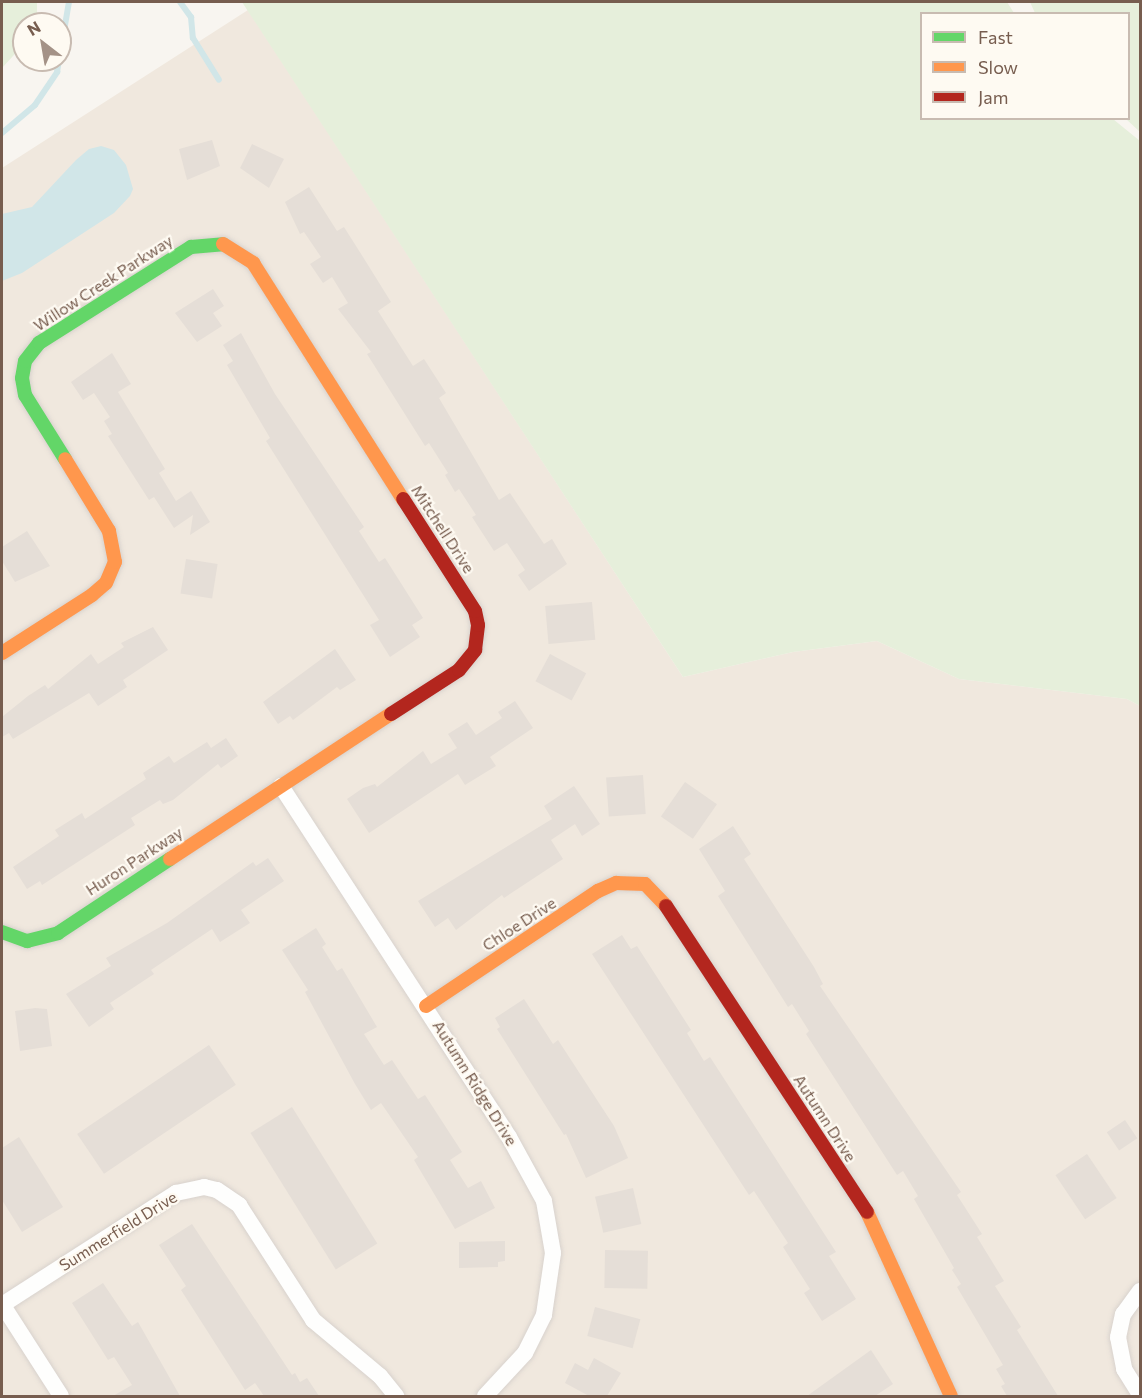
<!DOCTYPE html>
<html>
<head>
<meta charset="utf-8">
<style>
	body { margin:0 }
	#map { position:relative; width:1142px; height:1398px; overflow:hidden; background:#f8f5f0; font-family:Commissioner,sans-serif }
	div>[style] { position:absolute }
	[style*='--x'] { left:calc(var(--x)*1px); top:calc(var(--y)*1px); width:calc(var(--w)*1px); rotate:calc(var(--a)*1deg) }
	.residential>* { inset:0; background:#f0e8de }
	.green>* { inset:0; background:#e6efdb }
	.water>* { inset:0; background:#d1e6e8 }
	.stream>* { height:6px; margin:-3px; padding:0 3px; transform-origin:3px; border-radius:3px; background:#d1e6e8 }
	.building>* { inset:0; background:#e5ded7; transform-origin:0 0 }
	.roads { filter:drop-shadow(0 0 2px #d8d2cd) drop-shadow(0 0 2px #d8d2cd) }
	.street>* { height:16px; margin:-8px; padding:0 8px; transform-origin:8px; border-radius:8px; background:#fefefd }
	.fast>* { height:14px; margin:-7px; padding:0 7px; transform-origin:7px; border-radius:7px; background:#63d668 }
	.slow>* { height:14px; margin:-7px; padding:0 7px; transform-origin:7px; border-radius:7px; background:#ff974d }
	.jam>* { height:14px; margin:-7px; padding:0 7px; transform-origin:7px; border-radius:7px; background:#b3261e }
	span { translate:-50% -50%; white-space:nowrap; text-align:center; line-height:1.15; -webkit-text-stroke:4.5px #fefaf2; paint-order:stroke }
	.street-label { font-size:16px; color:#775d4f }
	.frame { position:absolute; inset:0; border:3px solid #775d4f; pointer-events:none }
	.legend { position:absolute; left:920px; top:12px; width:210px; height:108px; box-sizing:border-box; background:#fefaf2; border:2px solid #c8bbb1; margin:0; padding:8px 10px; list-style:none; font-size:18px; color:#775d4f }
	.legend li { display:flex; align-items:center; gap:12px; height:30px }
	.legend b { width:30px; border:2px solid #c8bbb1 }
	.north { position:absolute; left:12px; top:12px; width:60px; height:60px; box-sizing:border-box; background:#fefaf2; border:2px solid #c8bbb1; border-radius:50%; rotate:329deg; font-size:16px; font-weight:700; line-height:24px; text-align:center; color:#775d4f }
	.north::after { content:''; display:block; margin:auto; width:21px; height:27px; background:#a49287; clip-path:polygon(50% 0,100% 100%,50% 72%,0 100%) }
</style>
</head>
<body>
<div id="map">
	<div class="residential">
		<i style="clip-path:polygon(248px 10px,683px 677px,793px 652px,877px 641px,959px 679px,1127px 699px,1140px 706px,1140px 1396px,2px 1396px,2px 168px)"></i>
	</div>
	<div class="green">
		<i style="clip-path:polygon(2px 2px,37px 2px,37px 24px,24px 24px,24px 44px,2px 68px)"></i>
		<i style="clip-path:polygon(242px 2px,1007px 2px,1014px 13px,922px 14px,922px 118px,1113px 119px,1140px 141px,1140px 706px,1127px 699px,959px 679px,877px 641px,793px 652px,683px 677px)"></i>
		<i style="clip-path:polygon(1030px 2px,1140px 2px,1140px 132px,1126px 119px,1128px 14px,1035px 13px)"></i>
	</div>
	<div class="water">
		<i style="clip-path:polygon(101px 146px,114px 150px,126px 165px,133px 189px,130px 196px,114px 213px,22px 273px,2px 281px,2px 214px,32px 207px,76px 160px,89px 149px)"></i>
	</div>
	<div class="stream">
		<i style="--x:180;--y:2;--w:19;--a:54"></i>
		<i style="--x:191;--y:17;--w:21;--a:85"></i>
		<i style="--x:193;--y:38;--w:49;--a:58.2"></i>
		<i style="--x:2;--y:133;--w:43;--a:-40.3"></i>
		<i style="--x:35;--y:105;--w:40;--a:-56"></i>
		<i style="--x:57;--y:72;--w:71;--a:-80.3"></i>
	</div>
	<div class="building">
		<i style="clip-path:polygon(212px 140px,220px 166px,187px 180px,179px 149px)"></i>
		<i style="clip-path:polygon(252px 144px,284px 159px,269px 188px,240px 168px)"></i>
		<i style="clip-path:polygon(309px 187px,337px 231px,344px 227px,363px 257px,391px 302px,378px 311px,413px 366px,424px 359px,446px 393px,439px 398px,499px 500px,510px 493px,544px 544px,552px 539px,567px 564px,529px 591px,518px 575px,525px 570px,507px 543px,494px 551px,472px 517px,476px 515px,459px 489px,455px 492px,445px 475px,448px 473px,429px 443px,425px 446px,367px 354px,371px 352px,338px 309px,348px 303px,332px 277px,323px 283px,310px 264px,321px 257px,304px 232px,300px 234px,285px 202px)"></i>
		<i style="clip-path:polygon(213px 289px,224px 306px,213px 313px,222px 326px,197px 342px,175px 313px)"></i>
		<i style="clip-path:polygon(241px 333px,275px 394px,364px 527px,359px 531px,379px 562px,385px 558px,423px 618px,412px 625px,420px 637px,390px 657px,370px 625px,379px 620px,266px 441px,270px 438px,227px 365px,233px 361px,223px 345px)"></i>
		<i style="clip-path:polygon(112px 353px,131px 384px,118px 392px,165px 469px,159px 473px,176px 501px,191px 491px,210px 522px,190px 535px,193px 515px,174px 528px,154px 497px,149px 500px,108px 436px,112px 434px,104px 421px,110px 417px,94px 393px,83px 400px,71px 382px)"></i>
		<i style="clip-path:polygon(27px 531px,50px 566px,15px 582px,2px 561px,2px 547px)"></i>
		<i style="left:186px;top:559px;width:32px;height:35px;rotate:9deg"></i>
		<i style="left:592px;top:602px;width:38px;height:47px;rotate:85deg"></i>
		<i style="clip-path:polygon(153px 627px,168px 650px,123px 680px,127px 687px,98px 706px,89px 693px,13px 739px,9px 733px,2px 737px,2px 717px,28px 696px,45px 685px,48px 689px,91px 654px,98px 664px,124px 647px,121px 643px)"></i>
		<i style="clip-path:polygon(335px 649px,356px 680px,340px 690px,337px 687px,293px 720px,290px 716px,278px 724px,263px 702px)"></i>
		<i style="left:550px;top:654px;width:41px;height:31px;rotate:28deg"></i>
		<i style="clip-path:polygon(515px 701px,533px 728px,490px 757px,496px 766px,465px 785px,458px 774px,369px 833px,347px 799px,363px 788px,375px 784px,377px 787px,423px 751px,431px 764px,457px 748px,448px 734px,467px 722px,476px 735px,502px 718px,498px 712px)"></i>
		<i style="clip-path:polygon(226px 738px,238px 756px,221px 768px,218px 764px,173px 800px,163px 804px,160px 800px,131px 818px,135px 825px,42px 885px,40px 881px,27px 889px,13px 867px,59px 836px,55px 830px,82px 813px,85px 819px,146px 779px,143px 773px,169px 756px,174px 763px,207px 742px,211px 748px)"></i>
		<i style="left:643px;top:775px;width:39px;height:37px;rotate:86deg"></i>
		<i style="left:685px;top:782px;width:39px;height:42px;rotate:35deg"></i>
		<i style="clip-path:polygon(574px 786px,600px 824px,582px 836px,575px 824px,551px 840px,563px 859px,504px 898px,502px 895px,456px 930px,448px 918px,435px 927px,418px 901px,552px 819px,544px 806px)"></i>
		<i style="clip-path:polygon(733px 826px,751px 854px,744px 859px,814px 967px,823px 984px,820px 986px,961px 1192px,957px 1195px,982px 1234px,977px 1237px,1004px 1281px,995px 1286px,1021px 1327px,1017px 1330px,1058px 1396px,1007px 1396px,1001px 1386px,1005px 1384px,996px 1369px,1003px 1365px,957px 1287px,961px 1284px,952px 1270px,954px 1268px,914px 1199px,918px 1196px,903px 1171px,897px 1175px,806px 1034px,809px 1031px,792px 1004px,788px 1007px,718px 896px,725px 891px,699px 849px)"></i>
		<i style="clip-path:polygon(268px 858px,284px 881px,241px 910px,250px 923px,220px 942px,212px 929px,151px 970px,154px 974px,110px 1003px,114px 1009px,89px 1027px,66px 994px,111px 966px,106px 958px,167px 923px,253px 862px,256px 866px)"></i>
		<i style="clip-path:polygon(316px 928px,326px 944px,322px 947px,337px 971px,342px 968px,377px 1027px,364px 1034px,384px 1065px,392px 1060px,418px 1099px,425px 1095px,462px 1152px,450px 1160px,468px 1188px,481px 1181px,495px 1208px,455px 1229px,414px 1160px,418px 1157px,381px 1103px,371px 1110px,355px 1084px,305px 992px,308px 990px,282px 950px)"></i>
		<i style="clip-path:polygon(622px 935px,631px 949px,637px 946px,691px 1030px,687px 1033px,704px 1061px,710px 1057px,836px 1252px,829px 1256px,856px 1299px,822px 1321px,804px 1293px,810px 1289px,783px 1247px,788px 1243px,754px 1191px,749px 1195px,592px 954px)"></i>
		<i style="clip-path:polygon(524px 999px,553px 1044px,558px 1040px,614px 1126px,628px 1158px,586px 1178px,566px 1134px,564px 1135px,497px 1029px,500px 1027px,495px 1018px)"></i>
		<i style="clip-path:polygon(35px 1008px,47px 1009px,52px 1046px,20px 1051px,15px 1011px)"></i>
		<i style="left:209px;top:1045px;width:48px;height:159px;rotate:56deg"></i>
		<i style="left:292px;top:1107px;width:161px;height:49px;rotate:58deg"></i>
		<i style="left:1125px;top:1120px;width:22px;height:22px;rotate:56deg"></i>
		<i style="clip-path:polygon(19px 1137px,63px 1207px,22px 1232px,2px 1200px,2px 1148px)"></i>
		<i style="left:1087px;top:1154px;width:53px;height:38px;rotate:56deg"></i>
		<i style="left:633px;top:1188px;width:37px;height:39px;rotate:77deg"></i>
		<i style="clip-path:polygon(192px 1224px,292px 1375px,295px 1373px,300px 1382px,307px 1378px,319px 1396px,264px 1396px,255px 1383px,245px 1390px,181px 1290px,186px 1286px,159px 1245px)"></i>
		<i style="clip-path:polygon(505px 1241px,505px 1261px,498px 1262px,498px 1267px,459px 1268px,459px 1242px)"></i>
		<i style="left:605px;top:1250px;width:43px;height:38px;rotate:1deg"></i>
		<i style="clip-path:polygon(103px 1283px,132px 1326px,138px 1322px,180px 1396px,113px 1396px,132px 1385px,114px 1357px,108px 1360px,72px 1303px)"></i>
		<i style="left:595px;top:1307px;width:47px;height:30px;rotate:15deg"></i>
		<i style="clip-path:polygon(871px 1350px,893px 1384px,875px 1396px,807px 1396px)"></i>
		<i style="clip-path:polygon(594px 1358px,621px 1373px,607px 1396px,589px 1396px,565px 1383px,575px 1363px,588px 1370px)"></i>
	</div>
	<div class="roads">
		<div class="street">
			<i style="--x:281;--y:786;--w:419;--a:57"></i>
			<i style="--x:509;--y:1137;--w:73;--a:61.3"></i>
			<i style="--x:544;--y:1201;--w:53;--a:80.2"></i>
			<i style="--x:553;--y:1253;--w:63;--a:98.3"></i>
			<i style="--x:544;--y:1315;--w:42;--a:116.6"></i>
			<i style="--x:525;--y:1353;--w:59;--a:132.9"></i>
			<i style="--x:1140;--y:1291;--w:29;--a:126"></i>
			<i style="--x:1123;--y:1314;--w:24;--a:102"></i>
			<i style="--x:1118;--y:1337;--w:33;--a:79"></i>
			<i style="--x:1124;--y:1369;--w:31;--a:58"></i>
			<i style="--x:2;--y:1304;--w:109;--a:57.3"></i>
			<i style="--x:2;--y:1305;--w:207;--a:-32.8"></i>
			<i style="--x:176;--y:1193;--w:29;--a:-12"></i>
			<i style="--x:204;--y:1187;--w:13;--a:13"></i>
			<i style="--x:217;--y:1190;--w:27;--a:34"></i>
			<i style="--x:239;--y:1205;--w:137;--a:57.2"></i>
			<i style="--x:313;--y:1320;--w:87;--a:39.9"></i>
			<i style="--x:380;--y:1376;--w:26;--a:51"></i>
		</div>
		<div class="fast">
			<i style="--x:65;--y:459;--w:75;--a:-122"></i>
			<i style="--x:25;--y:395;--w:17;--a:-100"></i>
			<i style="--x:22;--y:378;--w:17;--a:-80"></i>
			<i style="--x:25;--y:361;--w:23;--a:-52"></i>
			<i style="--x:39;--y:343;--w:180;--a:-32.3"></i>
			<i style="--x:191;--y:247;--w:32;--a:-5"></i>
			<i style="--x:2;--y:932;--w:27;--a:20"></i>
			<i style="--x:27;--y:941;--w:32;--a:-14"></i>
			<i style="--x:58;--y:933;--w:134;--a:-33.5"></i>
		</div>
		<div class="slow">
			<i style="--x:223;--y:244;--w:36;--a:32"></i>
			<i style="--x:253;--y:263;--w:280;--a:57.6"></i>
			<i style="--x:2;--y:653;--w:107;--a:-32.8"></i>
			<i style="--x:92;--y:595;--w:18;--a:-41"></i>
			<i style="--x:106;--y:583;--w:23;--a:-67"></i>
			<i style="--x:115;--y:562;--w:32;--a:-101"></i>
			<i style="--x:109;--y:531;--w:84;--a:-121.4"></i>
			<i style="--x:170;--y:859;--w:264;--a:-33.3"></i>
			<i style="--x:426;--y:1006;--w:207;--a:-33.8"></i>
			<i style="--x:598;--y:891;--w:20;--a:-24"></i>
			<i style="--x:616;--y:883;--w:29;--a:2"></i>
			<i style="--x:645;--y:884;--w:30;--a:46"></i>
			<i style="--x:867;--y:1212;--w:202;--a:65.5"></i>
		</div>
		<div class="jam">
			<i style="--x:391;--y:714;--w:81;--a:-32.9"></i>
			<i style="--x:459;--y:670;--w:26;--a:-51"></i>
			<i style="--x:475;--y:650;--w:25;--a:-83"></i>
			<i style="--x:478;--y:625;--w:14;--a:-102"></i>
			<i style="--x:475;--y:611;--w:133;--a:-122.7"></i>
			<i style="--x:666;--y:906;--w:366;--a:56.7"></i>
		</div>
	</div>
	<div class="street-label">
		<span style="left:103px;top:283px;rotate:-33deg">Willow Creek Parkway</span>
		<span style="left:443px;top:529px;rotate:57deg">Mitchell Drive</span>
		<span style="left:134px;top:861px;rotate:-33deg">Huron Parkway</span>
		<span style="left:519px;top:924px;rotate:-33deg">Chloe Drive</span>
		<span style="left:475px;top:1083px;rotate:58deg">Autumn Ridge Drive</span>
		<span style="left:825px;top:1118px;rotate:57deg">Autumn Drive</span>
		<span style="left:118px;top:1231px;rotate:-32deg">Summerfield Drive</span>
	</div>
	<div class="frame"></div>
	<ul class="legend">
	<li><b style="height:8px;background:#63d668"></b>Fast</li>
	<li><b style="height:8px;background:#ff974d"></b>Slow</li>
	<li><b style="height:8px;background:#b3261e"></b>Jam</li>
	</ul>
	<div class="north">N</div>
</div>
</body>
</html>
